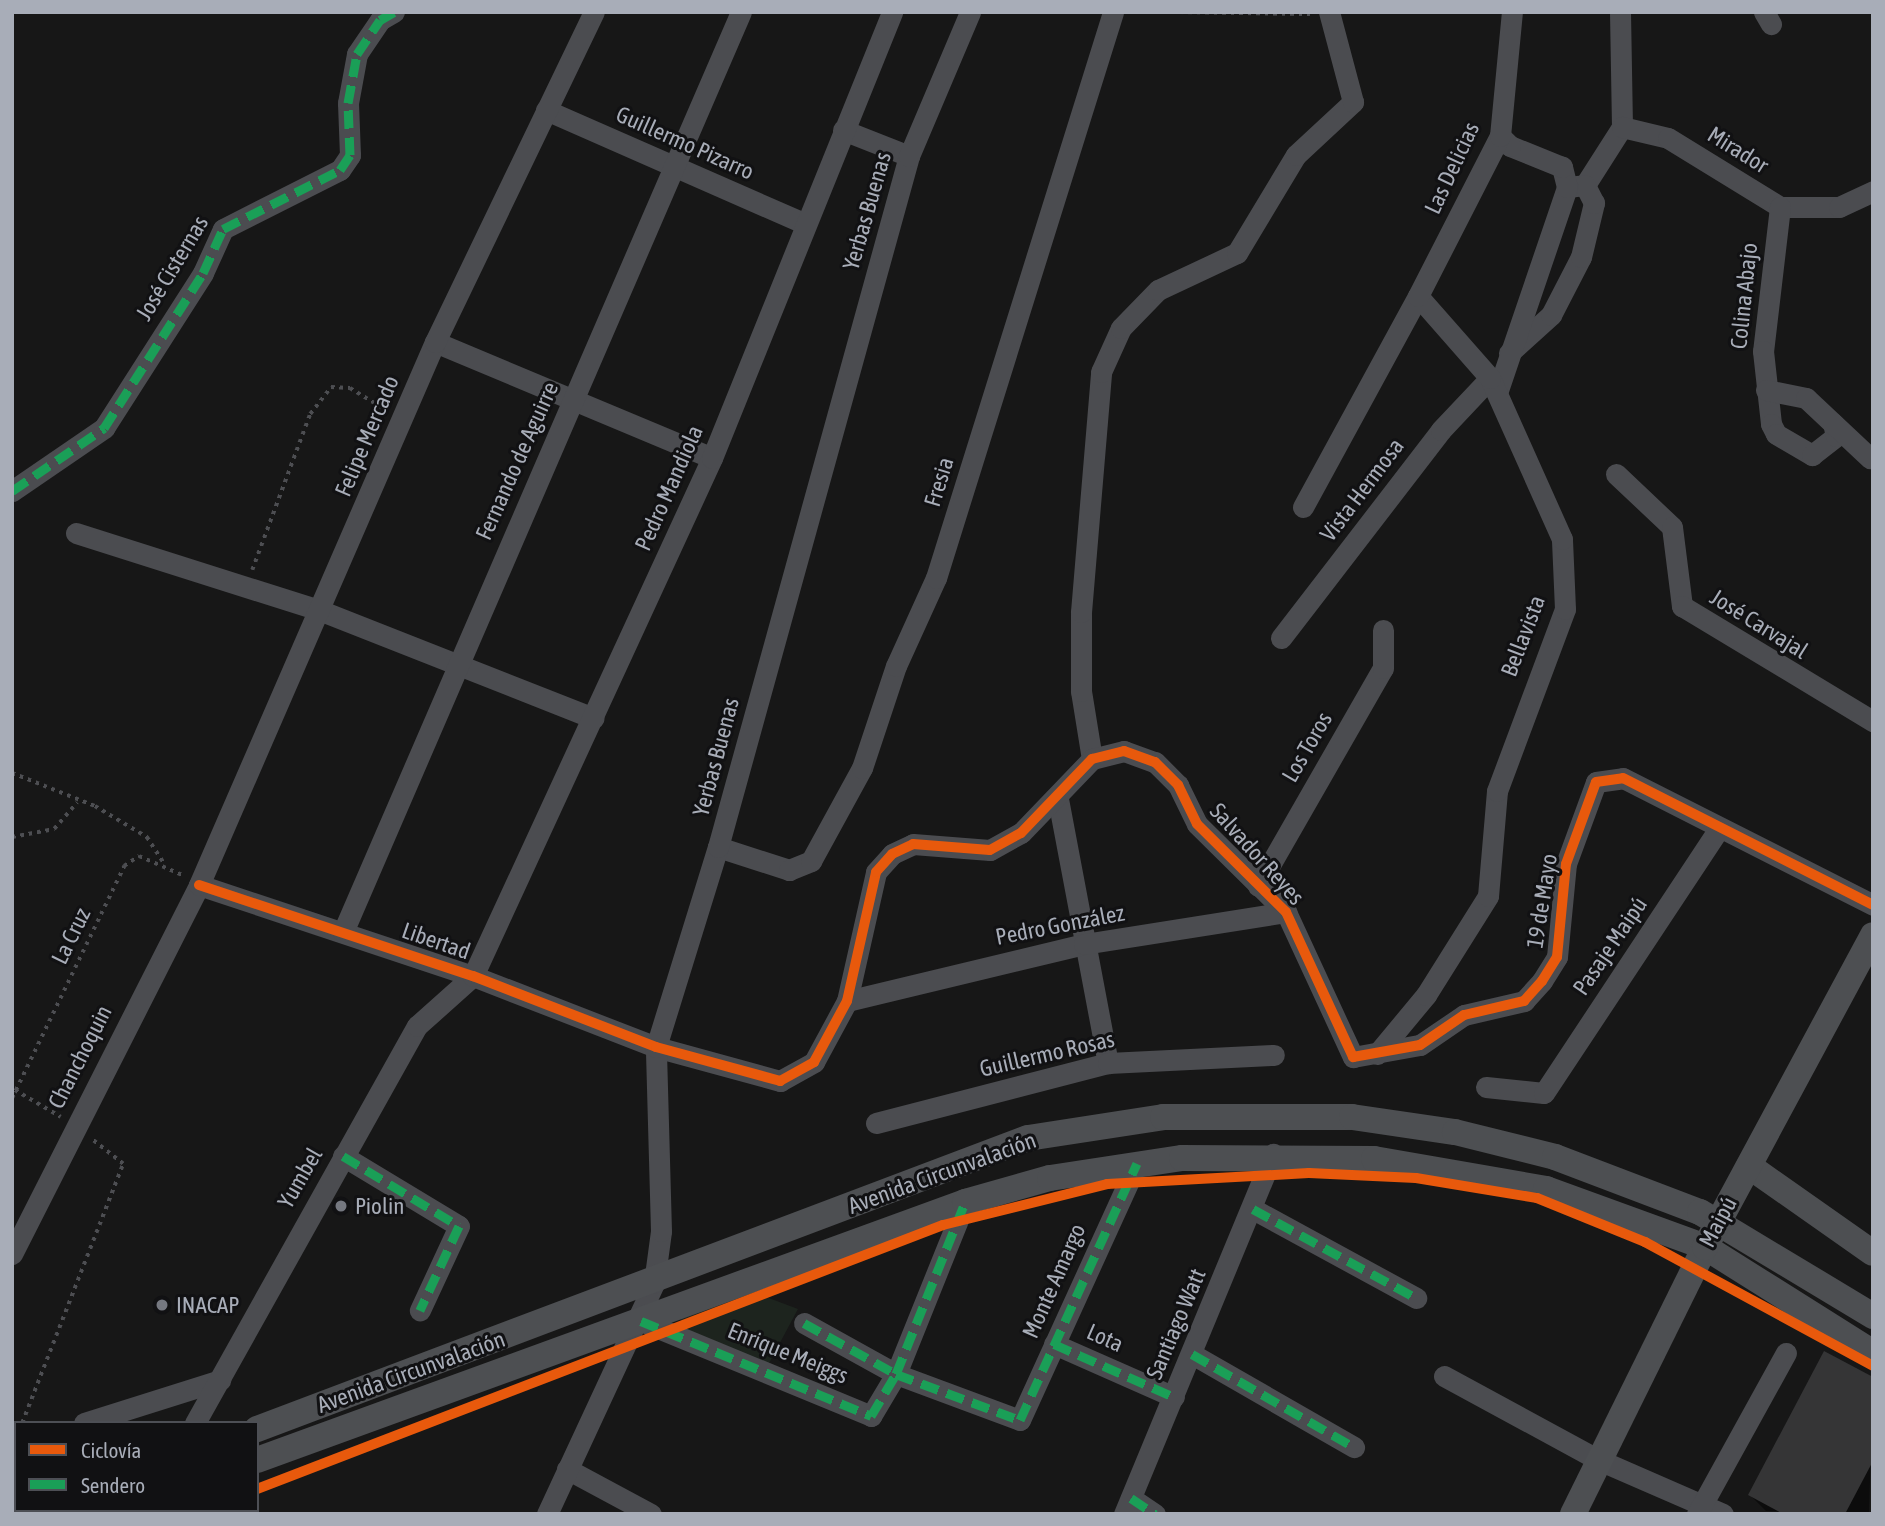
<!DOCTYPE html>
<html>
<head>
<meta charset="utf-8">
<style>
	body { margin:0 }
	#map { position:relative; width:1885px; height:1526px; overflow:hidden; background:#171717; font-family:"Asap Condensed",sans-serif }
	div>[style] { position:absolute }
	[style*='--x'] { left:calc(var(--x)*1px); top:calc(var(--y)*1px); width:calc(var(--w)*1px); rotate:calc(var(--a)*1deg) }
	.green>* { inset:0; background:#1d241e }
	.shadow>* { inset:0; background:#0007 }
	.building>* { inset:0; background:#353536 }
	.path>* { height:3.5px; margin-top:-1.75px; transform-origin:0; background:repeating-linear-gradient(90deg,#4d4e52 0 3.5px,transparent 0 8.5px) }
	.minor>* { height:21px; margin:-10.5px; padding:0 10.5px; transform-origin:10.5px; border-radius:10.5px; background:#4b4c50 }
	.major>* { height:26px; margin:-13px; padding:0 13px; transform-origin:13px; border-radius:13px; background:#4d4f52 }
	.quiet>* { height:9px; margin-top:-4.5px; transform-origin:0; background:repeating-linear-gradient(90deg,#1a9f57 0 18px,transparent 0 27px) }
	.cycleway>* { height:10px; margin:-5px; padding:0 5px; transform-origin:5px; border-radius:5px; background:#e8590c }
	.dots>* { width:19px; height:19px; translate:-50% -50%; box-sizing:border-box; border:4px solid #111113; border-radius:50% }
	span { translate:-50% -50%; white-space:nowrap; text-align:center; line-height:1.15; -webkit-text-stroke:6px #111113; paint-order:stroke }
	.street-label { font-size:23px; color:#a8adb8 }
	.poi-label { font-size:23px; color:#a8adb8 }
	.left { translate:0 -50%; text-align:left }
	.frame { position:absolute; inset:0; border:14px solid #a8adb8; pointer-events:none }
	.legend { position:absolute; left:14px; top:1421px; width:245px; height:91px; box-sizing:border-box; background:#111113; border:2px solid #4d4f55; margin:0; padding:9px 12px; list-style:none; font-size:21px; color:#a8adb8 }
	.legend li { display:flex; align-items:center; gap:14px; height:35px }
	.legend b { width:35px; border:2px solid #4d4f55 }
</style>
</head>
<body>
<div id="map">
	<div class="green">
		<i style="clip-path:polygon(747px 1290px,798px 1309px,767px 1367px,681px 1331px,681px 1315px)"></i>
	</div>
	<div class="shadow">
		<i style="clip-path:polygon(1873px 1378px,1869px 1514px,1766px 1511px,1750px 1495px)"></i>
	</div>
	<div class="building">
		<i style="clip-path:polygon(1824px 1351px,1873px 1377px,1873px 1461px,1845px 1514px,1783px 1514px,1748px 1495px)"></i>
	</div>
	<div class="path">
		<i style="--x:1180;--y:12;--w:130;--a:0.9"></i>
		<i style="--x:252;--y:570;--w:166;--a:-69.6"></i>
		<i style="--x:310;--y:414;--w:34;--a:-52"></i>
		<i style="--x:331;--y:387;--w:19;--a:3"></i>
		<i style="--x:350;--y:388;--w:42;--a:31.4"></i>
		<i style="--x:12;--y:773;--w:89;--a:21.7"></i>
		<i style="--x:95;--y:806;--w:61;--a:30.8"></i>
		<i style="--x:147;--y:837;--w:30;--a:57"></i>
		<i style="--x:12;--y:837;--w:43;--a:-10.8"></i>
		<i style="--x:54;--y:829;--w:35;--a:-49"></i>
		<i style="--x:15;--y:1090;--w:53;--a:30.4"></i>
		<i style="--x:12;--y:1098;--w:258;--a:-64.2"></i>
		<i style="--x:124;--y:866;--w:18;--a:-34"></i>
		<i style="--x:139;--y:856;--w:47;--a:23.8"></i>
		<i style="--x:22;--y:1423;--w:278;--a:-68.7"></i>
		<i style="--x:123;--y:1164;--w:42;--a:-141.8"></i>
	</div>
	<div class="minor">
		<i style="--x:1620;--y:12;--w:115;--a:89"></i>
		<i style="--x:1764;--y:12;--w:14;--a:60"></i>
		<i style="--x:546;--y:110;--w:281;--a:23.7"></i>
		<i style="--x:843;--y:130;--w:71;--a:21.5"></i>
		<i style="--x:1567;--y:187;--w:18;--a:-6"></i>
		<i style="--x:1585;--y:185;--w:69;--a:-57.5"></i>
		<i style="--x:1622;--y:127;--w:47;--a:13.4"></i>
		<i style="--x:1668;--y:138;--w:132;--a:31.6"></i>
		<i style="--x:1780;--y:207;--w:59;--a:0"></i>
		<i style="--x:1839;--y:207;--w:38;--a:-25"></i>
		<i style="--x:1780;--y:207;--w:145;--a:96.7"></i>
		<i style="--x:1763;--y:351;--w:73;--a:83.7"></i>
		<i style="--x:1771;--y:424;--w:11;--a:63"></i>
		<i style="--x:1776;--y:434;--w:42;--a:30.3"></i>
		<i style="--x:1812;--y:455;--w:31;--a:-38"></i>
		<i style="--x:1836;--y:436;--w:13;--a:-103"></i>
		<i style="--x:435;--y:342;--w:300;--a:22.7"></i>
		<i style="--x:1509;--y:353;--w:57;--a:-42.1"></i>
		<i style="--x:1551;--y:315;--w:65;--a:-62.7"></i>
		<i style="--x:1581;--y:257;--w:56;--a:-76.5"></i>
		<i style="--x:1594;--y:203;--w:20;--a:-117"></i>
		<i style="--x:1766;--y:390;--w:41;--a:11.3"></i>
		<i style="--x:1806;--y:398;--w:88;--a:43.2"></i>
		<i style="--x:1497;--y:393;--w:218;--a:-71.2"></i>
		<i style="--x:1567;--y:187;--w:21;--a:-104"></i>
		<i style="--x:1562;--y:167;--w:56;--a:-158"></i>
		<i style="--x:1510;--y:146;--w:14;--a:-135"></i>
		<i style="--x:1616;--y:474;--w:77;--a:43.4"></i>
		<i style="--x:1672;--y:527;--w:80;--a:82.8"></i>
		<i style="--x:1682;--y:606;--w:223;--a:31.1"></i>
		<i style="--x:12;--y:491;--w:112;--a:-34.4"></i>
		<i style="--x:104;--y:428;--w:184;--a:-57.4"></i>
		<i style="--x:203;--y:273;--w:48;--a:-65.6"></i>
		<i style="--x:223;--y:229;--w:131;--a:-26.8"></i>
		<i style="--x:340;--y:170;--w:18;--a:-56"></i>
		<i style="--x:350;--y:155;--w:52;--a:-92.2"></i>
		<i style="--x:348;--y:103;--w:50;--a:-79.6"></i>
		<i style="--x:357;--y:54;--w:41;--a:-55.9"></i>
		<i style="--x:380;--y:20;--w:16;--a:-30"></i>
		<i style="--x:1303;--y:507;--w:240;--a:-61.4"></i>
		<i style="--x:76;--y:533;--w:255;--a:17.6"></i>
		<i style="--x:319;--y:610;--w:295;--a:21.5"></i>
		<i style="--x:1281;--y:638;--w:262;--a:-52.4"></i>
		<i style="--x:1441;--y:430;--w:71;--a:-46.7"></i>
		<i style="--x:1092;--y:759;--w:69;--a:-99.2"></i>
		<i style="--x:1081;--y:691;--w:79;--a:-90"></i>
		<i style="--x:1081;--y:612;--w:241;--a:-85.2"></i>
		<i style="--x:1101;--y:372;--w:48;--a:-65.6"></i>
		<i style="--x:1121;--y:328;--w:53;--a:-45.8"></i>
		<i style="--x:1158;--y:290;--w:87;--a:-25.1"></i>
		<i style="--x:1237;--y:253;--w:114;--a:-59"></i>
		<i style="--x:1296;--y:155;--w:78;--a:-42.9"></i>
		<i style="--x:1353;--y:102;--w:93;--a:-104.9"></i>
		<i style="--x:1058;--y:799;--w:269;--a:79.3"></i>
		<i style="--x:718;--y:847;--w:75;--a:17.9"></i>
		<i style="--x:789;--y:870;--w:24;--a:-22"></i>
		<i style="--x:811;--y:861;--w:106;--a:-61.3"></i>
		<i style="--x:862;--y:768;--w:108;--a:-71.6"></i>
		<i style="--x:896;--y:666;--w:97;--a:-65.6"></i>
		<i style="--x:936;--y:578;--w:593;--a:-72.63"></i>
		<i style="--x:199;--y:885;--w:289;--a:18.4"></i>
		<i style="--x:473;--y:976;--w:196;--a:21.2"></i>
		<i style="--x:656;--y:1047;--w:129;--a:15.3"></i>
		<i style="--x:780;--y:1081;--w:39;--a:-29"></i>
		<i style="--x:814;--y:1062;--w:69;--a:-61.6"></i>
		<i style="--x:847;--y:1001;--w:132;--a:-77.3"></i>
		<i style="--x:876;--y:872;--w:24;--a:-48"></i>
		<i style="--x:892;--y:854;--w:23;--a:-25"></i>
		<i style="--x:913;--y:844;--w:77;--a:4.5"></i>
		<i style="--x:990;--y:850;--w:35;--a:-29"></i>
		<i style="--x:1021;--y:833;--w:103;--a:-46.2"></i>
		<i style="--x:1092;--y:759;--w:33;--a:-14"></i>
		<i style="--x:1124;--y:751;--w:33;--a:20"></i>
		<i style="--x:1155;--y:762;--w:33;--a:45"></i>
		<i style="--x:1178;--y:785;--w:43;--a:64"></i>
		<i style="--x:1197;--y:824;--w:125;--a:44.7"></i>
		<i style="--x:1286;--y:912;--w:160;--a:65.2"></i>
		<i style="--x:1353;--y:1057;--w:68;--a:-10.2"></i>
		<i style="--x:1420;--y:1045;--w:53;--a:-34.3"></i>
		<i style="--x:1464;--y:1015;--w:62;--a:-13.1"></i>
		<i style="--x:1524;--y:1001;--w:27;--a:-48"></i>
		<i style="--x:1542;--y:981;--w:28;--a:-58"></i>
		<i style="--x:1557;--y:957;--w:93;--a:-84.5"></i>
		<i style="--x:1566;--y:864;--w:87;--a:-69.9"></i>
		<i style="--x:1596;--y:782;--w:27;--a:-8"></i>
		<i style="--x:1623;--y:778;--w:280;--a:26.9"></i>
		<i style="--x:1258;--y:886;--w:251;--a:-60.2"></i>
		<i style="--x:1383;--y:668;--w:38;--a:-90"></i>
		<i style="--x:343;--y:932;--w:1002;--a:-66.61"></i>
		<i style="--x:847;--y:1001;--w:244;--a:-13.5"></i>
		<i style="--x:1084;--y:944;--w:205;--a:-9"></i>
		<i style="--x:1377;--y:1054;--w:77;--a:-50.3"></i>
		<i style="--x:1426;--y:995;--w:117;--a:-57.9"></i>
		<i style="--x:1488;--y:896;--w:105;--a:-85.1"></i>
		<i style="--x:1497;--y:791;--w:194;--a:-69.5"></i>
		<i style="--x:1565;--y:609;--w:70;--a:-92.5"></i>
		<i style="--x:1562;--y:539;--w:176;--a:-114.1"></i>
		<i style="--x:1490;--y:378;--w:109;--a:-131.3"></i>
		<i style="--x:1418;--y:296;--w:180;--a:-62.9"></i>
		<i style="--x:1500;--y:136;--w:125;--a:-84.5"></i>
		<i style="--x:1486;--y:1087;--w:58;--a:5.9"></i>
		<i style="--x:1544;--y:1093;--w:317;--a:-56.5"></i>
		<i style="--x:876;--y:1123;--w:240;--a:-14.5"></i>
		<i style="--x:1108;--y:1063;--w:166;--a:-2.8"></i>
		<i style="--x:343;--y:1156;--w:135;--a:31.1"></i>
		<i style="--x:459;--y:1226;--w:93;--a:114.9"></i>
		<i style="--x:1253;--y:1209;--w:186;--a:28.6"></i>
		<i style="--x:12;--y:1254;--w:414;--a:-63.1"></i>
		<i style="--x:199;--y:885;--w:592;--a:-66.51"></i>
		<i style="--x:435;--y:342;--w:366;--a:-64.3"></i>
		<i style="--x:641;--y:1321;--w:249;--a:22.4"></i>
		<i style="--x:871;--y:1416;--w:49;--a:-59.2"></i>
		<i style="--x:896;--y:1374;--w:185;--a:-68.1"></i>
		<i style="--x:804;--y:1323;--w:105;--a:29"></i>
		<i style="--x:896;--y:1374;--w:132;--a:20.4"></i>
		<i style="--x:1020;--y:1420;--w:282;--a:-65.5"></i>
		<i style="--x:1054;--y:1344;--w:131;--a:23.8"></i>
		<i style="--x:1192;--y:1354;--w:187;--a:29.9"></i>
		<i style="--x:1444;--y:1376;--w:176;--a:28.5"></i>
		<i style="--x:1599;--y:1460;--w:135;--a:23.5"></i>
		<i style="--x:84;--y:1423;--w:143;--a:-17.5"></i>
		<i style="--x:195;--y:1423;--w:455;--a:-60.8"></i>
		<i style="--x:417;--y:1026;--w:75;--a:-41.8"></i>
		<i style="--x:473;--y:976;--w:570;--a:-65.23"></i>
		<i style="--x:712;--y:458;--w:481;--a:-68"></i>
		<i style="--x:14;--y:1445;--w:2;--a:-27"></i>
		<i style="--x:567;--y:1469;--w:95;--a:28.2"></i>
		<i style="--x:1131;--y:1498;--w:29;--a:34"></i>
		<i style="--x:137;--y:1514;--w:4;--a:-63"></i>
		<i style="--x:547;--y:1514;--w:255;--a:-65.1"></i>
		<i style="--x:654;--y:1283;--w:52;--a:-82.3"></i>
		<i style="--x:661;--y:1231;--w:184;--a:-91.6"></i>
		<i style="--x:656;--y:1047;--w:209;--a:-72.8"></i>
		<i style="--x:718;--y:847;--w:717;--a:-74.55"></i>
		<i style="--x:909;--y:156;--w:156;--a:-67"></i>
		<i style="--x:1124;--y:1514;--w:390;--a:-67.5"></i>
		<i style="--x:1697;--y:1514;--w:184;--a:-61.1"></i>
	</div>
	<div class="major">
		<i style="--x:1749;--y:1166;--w:151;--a:35.1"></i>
		<i style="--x:257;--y:1429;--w:824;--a:-20.68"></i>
		<i style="--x:1028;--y:1138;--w:137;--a:-8.8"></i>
		<i style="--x:1163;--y:1117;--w:189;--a:0"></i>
		<i style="--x:1352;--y:1117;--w:104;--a:8.3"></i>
		<i style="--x:1455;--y:1132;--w:103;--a:14"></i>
		<i style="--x:1555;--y:1157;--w:155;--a:20.8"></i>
		<i style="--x:1700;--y:1212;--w:202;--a:31"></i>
		<i style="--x:257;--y:1460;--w:754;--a:-20.02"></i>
		<i style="--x:965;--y:1202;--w:88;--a:-15.8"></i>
		<i style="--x:1050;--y:1178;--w:134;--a:-8.6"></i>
		<i style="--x:1182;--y:1158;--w:192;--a:0.3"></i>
		<i style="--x:1374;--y:1159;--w:175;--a:9.9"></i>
		<i style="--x:1546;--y:1189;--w:169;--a:20"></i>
		<i style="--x:1705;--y:1247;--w:199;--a:32.2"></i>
		<i style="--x:13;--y:1514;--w:12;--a:-20"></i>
		<i style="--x:71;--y:1514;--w:13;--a:-18"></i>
		<i style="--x:1573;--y:1514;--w:298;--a:-63.7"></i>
		<i style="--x:1705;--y:1247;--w:354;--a:-61.7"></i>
	</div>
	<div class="quiet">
		<i style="--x:12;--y:491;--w:112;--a:-34.4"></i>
		<i style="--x:104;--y:428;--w:184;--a:-57.4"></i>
		<i style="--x:203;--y:273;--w:48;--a:-65.6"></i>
		<i style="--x:223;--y:229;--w:131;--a:-26.8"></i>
		<i style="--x:340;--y:170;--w:18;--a:-56"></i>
		<i style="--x:350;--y:155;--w:52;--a:-92.2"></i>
		<i style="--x:348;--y:103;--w:50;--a:-79.6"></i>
		<i style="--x:357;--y:54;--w:41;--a:-55.9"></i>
		<i style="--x:380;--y:20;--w:16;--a:-30"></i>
		<i style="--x:343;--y:1156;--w:135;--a:31.1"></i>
		<i style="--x:459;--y:1226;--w:93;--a:114.9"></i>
		<i style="--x:1253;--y:1209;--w:186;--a:28.6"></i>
		<i style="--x:641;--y:1321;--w:249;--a:22.4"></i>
		<i style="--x:871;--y:1416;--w:49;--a:-59.2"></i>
		<i style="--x:896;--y:1374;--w:185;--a:-68.1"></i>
		<i style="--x:804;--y:1323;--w:105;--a:29"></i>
		<i style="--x:896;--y:1374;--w:132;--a:20.4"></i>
		<i style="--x:1020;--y:1420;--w:282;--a:-65.5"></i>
		<i style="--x:1054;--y:1344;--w:131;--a:23.8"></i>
		<i style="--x:1192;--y:1354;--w:187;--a:29.9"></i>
		<i style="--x:1131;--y:1498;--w:29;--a:34"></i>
	</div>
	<div class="cycleway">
		<i style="--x:199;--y:885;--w:289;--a:18.4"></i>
		<i style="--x:473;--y:976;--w:196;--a:21.2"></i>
		<i style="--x:656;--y:1047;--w:129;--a:15.3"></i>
		<i style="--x:780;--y:1081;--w:39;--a:-29"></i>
		<i style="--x:814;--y:1062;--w:69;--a:-61.6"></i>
		<i style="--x:847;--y:1001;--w:132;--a:-77.3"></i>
		<i style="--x:876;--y:872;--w:24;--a:-48"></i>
		<i style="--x:892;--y:854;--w:23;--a:-25"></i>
		<i style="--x:913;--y:844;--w:77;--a:4.5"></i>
		<i style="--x:990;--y:850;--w:35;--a:-29"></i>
		<i style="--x:1021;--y:833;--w:103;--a:-46.2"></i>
		<i style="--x:1092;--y:759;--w:33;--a:-14"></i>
		<i style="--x:1124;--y:751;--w:33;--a:20"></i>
		<i style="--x:1155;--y:762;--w:33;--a:45"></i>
		<i style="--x:1178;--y:785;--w:43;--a:64"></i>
		<i style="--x:1197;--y:824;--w:125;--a:44.7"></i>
		<i style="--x:1286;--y:912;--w:160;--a:65.2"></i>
		<i style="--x:1353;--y:1057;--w:68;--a:-10.2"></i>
		<i style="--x:1420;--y:1045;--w:53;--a:-34.3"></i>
		<i style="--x:1464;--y:1015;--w:62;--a:-13.1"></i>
		<i style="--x:1524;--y:1001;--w:27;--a:-48"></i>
		<i style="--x:1542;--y:981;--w:28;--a:-58"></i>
		<i style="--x:1557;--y:957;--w:93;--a:-84.5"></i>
		<i style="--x:1566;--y:864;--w:87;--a:-69.9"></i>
		<i style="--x:1596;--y:782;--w:27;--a:-8"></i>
		<i style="--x:1623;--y:778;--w:280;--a:26.9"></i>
		<i style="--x:257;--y:1489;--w:735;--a:-21.05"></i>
		<i style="--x:943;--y:1225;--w:169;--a:-14"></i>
		<i style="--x:1107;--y:1184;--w:202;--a:-3.1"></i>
		<i style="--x:1309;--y:1173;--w:107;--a:2.7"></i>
		<i style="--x:1416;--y:1178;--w:123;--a:9.4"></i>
		<i style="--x:1537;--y:1198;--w:117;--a:22.2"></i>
		<i style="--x:1645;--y:1242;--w:260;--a:28.5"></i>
	</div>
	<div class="dots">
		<i style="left:341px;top:1206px;background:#757880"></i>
		<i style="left:162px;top:1305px;background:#757880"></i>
	</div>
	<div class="street-label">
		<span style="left:685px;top:143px;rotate:24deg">Guillermo Pizarro</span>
		<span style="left:1738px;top:150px;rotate:32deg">Mirador</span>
		<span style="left:1452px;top:168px;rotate:-65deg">Las Delicias</span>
		<span style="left:867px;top:211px;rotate:-74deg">Yerbas Buenas</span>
		<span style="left:172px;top:268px;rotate:-59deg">José Cisternas</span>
		<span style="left:1744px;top:296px;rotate:-84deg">Colina Abajo</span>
		<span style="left:367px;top:436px;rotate:-67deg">Felipe Mercado</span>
		<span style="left:517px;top:461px;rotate:-66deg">Fernando de Aguirre</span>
		<span style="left:939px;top:482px;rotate:-73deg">Fresia</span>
		<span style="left:669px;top:488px;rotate:-66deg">Pedro Mandiola</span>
		<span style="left:1362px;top:490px;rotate:-53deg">Vista Hermosa</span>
		<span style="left:1759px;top:624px;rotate:32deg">José Carvajal</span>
		<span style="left:1523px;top:636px;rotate:-69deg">Bellavista</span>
		<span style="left:1307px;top:747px;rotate:-60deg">Los Toros</span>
		<span style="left:716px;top:757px;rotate:-75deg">Yerbas Buenas</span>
		<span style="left:1257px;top:854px;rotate:48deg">Salvador Reyes</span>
		<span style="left:1542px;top:901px;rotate:-81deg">19 de Mayo</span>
		<span style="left:1060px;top:925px;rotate:-11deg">Pedro González</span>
		<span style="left:71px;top:936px;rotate:-64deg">La Cruz</span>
		<span style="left:436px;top:941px;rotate:19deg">Libertad</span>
		<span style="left:1610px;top:946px;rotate:-56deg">Pasaje Maipú</span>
		<span style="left:1047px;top:1054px;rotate:-13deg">Guillermo Rosas</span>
		<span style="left:80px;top:1057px;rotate:-63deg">Chanchoquin</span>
		<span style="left:942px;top:1173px;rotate:-20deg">Avenida Circunvalación</span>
		<span style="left:300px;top:1178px;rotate:-60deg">Yumbel</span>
		<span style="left:1718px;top:1222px;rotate:-62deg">Maipú</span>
		<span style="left:1054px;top:1281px;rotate:-66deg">Monte Amargo</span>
		<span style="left:1176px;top:1324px;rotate:-67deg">Santiago Watt</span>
		<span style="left:1105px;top:1338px;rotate:24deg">Lota</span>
		<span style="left:788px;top:1353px;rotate:22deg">Enrique Meiggs</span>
		<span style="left:411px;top:1372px;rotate:-20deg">Avenida Circunvalación</span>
	</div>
	<div class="poi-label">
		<span class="left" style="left:355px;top:1206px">Piolin</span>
		<span class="left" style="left:176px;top:1305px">INACAP</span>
	</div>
	<div class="frame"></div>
	<ul class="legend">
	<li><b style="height:9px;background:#e8590c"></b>Ciclovía</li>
	<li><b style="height:9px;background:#1a9f57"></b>Sendero</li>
	</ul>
</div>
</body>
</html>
